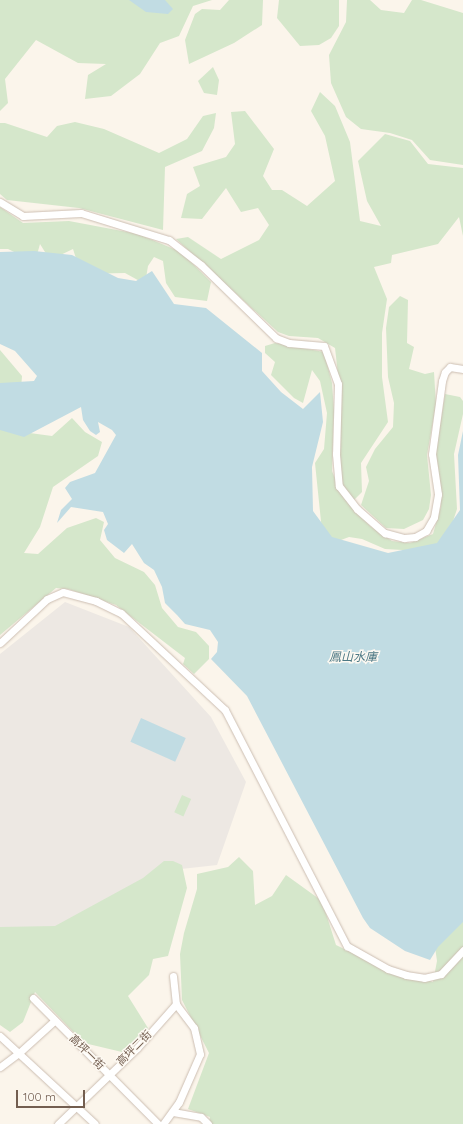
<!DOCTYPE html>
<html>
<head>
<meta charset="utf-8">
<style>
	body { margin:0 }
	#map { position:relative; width:463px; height:1124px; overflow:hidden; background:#fbf5eb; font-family:Quicksand,"Noto Sans TC",sans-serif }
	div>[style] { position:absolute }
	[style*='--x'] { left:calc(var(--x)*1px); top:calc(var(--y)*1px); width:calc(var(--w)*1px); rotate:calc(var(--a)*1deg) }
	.industrial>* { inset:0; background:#ede8e3 }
	.green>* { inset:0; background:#d5e7cb; transform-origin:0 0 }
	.water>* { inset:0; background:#c1dce3; transform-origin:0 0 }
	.roads { filter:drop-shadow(0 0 1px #ccbeb2) drop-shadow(0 0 1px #ccbeb2) }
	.minor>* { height:7px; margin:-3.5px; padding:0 3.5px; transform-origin:3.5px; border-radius:3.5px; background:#fff }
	span { translate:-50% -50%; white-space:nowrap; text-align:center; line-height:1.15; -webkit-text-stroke:3px #fdf9f2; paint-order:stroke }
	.street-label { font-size:11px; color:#735e50 }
	.water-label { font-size:12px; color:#4c7884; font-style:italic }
	.scale { position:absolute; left:16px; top:1090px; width:69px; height:18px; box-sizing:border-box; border:2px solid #735e50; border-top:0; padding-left:5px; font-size:12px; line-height:14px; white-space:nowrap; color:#735e50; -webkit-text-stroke:3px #fdf9f2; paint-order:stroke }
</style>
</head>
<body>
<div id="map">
	<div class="industrial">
		<i style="clip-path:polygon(65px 602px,129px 627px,211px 717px,246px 782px,217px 865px,163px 871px,66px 943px,0 950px,0 654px)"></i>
	</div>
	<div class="green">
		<i style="clip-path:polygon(0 0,212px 0,193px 6px,179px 36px,160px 43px,140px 74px,111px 96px,85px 99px,88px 75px,106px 64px,78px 63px,36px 40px,5px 79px,8px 103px,0 111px)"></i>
		<i style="clip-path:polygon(229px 0,263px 0,262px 25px,234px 43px,189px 64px,185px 40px,195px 14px,202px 9px,220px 10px)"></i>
		<i style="clip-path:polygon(279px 0,339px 0,339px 26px,331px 38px,319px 45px,300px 46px,277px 18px)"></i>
		<i style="clip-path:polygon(347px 0,370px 0,381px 10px,404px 13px,412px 0,421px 0,463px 13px,463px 165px,430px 160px,412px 140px,390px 133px,361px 129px,346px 117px,331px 83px,329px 55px,346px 22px)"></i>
		<i style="clip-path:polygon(213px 67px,219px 80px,217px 95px,204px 93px,198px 81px)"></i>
		<i style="clip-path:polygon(320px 92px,335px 106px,350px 142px,360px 221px,381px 226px,367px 201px,358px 161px,385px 134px,410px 141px,428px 164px,463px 168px,463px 236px,459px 217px,438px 244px,392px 255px,391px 263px,374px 267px,387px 299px,382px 333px,382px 377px,388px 422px,361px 463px,362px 492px,353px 501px,342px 486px,339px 460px,340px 392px,335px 348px,318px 338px,289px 336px,278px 332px,176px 239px,188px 237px,221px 259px,259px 240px,269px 225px,258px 208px,241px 212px,226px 188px,202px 219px,181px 218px,187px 194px,200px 186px,193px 167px,226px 157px,235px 144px,231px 112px,245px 111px,274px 149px,263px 176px,272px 190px,282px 190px,307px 206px,335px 181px,325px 136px,311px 111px)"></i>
		<i style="clip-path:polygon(216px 113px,214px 128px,202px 151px,165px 167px,163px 230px,79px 208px,7px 200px,0 194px,0 123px,5px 123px,47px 137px,57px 126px,75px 122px,104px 129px,159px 153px,187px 139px,203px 116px)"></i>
		<i style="clip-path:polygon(0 207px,23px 223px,69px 221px,138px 234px,181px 252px,211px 282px,207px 301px,175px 297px,166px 283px,163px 261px,154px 257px,148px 266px,145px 284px,125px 273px,81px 274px,73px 249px,50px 260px,40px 244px,35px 262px,8px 249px,0 249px)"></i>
		<i style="clip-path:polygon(400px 296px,408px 300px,407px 343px,414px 347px,409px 369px,425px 374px,434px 372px,436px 405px,427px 455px,431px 495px,429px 509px,423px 520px,404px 529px,386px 528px,361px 505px,369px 481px,366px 467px,375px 449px,393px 427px,394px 403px,388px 377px,386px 328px,389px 307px)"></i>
		<i style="clip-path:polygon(275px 343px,324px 352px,332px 383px,334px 411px,332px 471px,341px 494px,370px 526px,392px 541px,410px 543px,433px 534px,441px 506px,435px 456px,445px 394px,460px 397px,463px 401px,463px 414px,454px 454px,457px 509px,447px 539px,420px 551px,385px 549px,362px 539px,349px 537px,333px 543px,322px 531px,315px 463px,324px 449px,327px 413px,320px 381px,312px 370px,303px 403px,294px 398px,271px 375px,275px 362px,265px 353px,265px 346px)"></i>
		<i style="clip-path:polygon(0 350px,22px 376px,21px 390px,0 390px)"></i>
		<i style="clip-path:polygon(72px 418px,85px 432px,102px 442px,98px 456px,53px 487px,40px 527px,24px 553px,38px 554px,67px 528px,96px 518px,104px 522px,100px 540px,115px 558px,144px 572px,155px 585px,162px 608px,178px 627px,196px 632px,209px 646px,209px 659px,194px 674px,183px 664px,185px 658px,116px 605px,68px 589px,56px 588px,0 635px,0 429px,52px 436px)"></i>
		<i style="left:182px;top:795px;width:10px;height:19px;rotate:24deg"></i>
		<i style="clip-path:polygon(239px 857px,253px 871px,255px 905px,272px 896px,286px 875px,322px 901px,336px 945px,373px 963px,433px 982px,437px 961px,434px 940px,463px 915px,463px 1124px,209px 1124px,210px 1117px,188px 1109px,209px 1053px,182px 1000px,180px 954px,184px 933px,197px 889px,197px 874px,228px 867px)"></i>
		<i style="clip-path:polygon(164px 861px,173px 861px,182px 865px,187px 888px,168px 956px,153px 959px,149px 975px,128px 996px,148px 1028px,122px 1052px,84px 1043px,35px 992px,23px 1022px,10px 1032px,0 1025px,0 927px,55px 926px,143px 878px)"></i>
	</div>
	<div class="water">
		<i style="clip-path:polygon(129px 0,165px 0,173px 9px,168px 14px,146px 12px)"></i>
		<i style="clip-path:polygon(34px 251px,72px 255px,118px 278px,136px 281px,152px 271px,174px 304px,206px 308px,262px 353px,262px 371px,281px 392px,303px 409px,320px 392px,323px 422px,312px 467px,313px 511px,332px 537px,388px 553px,437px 543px,460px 510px,458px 455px,463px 431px,463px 922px,438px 947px,430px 960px,405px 951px,370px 928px,363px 918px,247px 696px,211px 659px,217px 652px,218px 642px,210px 630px,185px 624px,177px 615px,165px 603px,162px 587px,154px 570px,144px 563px,132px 544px,124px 553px,107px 540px,104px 530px,108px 524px,103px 512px,71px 507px,57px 523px,61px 510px,72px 499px,65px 488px,70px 482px,95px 473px,116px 435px,112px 430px,98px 422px,100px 432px,96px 435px,90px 431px,83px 420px,81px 407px,24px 437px,0 430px,0 383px,34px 381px,37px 376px,15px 351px,0 344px,0 252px)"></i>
		<i style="left:141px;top:718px;width:49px;height:26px;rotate:24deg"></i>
	</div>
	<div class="roads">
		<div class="minor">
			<i style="--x:0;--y:202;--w:27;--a:31"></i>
			<i style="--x:23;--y:216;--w:58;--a:-3"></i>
			<i style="--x:81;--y:213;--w:92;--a:17.1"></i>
			<i style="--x:169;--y:240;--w:41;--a:38"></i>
			<i style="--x:201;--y:265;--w:105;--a:44.2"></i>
			<i style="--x:276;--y:338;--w:14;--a:21"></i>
			<i style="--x:289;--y:343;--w:35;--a:5"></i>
			<i style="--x:324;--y:346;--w:40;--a:69.8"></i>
			<i style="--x:338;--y:384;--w:70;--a:91.6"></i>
			<i style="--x:336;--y:454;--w:32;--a:85"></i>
			<i style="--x:339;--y:486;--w:29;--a:52"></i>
			<i style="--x:357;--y:509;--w:37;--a:41"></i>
			<i style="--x:385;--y:533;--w:20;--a:15"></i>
			<i style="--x:404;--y:538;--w:11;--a:-5"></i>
			<i style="--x:415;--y:537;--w:13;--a:-29"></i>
			<i style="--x:426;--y:531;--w:16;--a:-60"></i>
			<i style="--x:434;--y:517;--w:23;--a:-80"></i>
			<i style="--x:438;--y:494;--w:40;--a:-98.5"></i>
			<i style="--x:432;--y:454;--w:74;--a:-82.2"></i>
			<i style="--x:442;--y:381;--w:9;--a:-72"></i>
			<i style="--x:445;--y:372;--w:7;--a:-45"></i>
			<i style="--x:450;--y:367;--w:13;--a:9"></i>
			<i style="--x:0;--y:643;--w:64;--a:-43.1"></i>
			<i style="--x:47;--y:599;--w:17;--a:-24"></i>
			<i style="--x:63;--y:592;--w:34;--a:15"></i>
			<i style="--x:96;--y:601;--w:28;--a:26"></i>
			<i style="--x:121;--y:613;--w:142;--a:43"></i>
			<i style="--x:225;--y:710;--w:266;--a:62.7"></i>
			<i style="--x:347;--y:946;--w:47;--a:29.3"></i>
			<i style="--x:388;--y:969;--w:19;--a:18"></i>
			<i style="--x:406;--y:975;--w:18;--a:9"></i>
			<i style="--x:424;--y:978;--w:17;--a:-13"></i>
			<i style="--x:441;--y:974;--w:33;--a:-47"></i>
			<i style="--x:173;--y:976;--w:28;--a:84"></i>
			<i style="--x:33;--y:998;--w:177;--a:45.2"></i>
			<i style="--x:0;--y:1036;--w:129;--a:42.8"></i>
			<i style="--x:0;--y:1067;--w:25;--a:-37"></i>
			<i style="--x:20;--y:1052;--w:47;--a:-42.4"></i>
			<i style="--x:173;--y:1112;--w:28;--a:10"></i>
			<i style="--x:201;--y:1117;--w:10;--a:45"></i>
			<i style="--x:58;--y:1124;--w:110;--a:-43.9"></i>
			<i style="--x:137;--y:1048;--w:59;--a:-48.4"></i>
			<i style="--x:163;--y:1124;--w:27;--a:-54"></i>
			<i style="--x:179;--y:1102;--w:52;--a:-66.4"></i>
			<i style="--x:200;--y:1054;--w:27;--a:-103"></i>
			<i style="--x:194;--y:1028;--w:30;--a:-127"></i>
		</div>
	</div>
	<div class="street-label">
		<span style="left:134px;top:1048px;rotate:-45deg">高坪二街</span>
		<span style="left:87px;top:1052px;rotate:45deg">高坪一街</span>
	</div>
	<div class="water-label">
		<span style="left:353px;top:657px">鳳山水庫</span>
	</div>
	<div class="scale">100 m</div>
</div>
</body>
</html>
